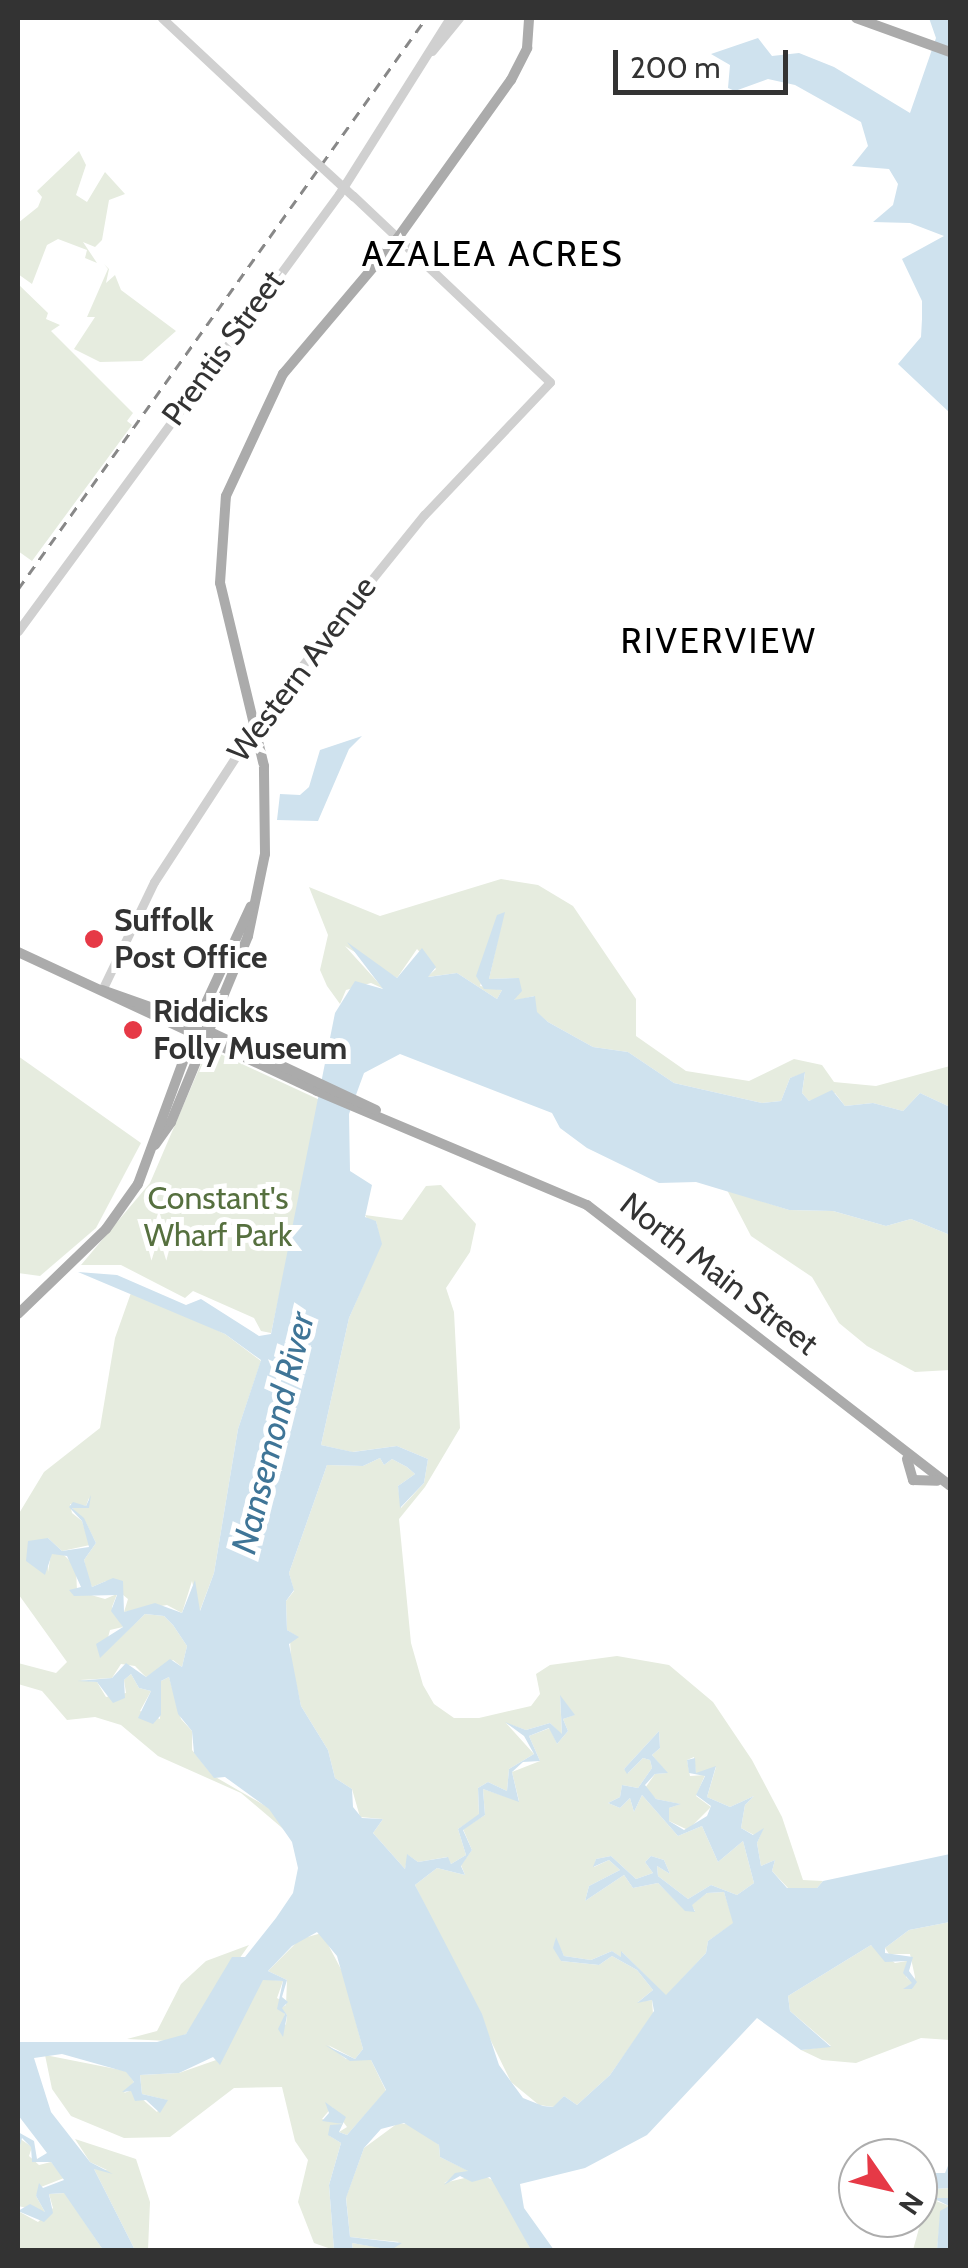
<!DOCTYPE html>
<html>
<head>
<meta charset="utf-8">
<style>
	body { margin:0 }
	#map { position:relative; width:968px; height:2268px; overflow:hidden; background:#fff; font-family:Cabin,sans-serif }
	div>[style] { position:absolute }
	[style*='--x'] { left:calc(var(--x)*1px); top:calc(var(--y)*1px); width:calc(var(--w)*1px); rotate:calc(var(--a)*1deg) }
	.green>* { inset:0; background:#e6ecdf }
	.water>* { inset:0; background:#cfe2ee }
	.minor>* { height:9px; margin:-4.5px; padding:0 4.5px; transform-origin:4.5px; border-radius:4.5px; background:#d0d0d0 }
	.major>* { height:10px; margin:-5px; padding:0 5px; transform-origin:5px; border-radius:5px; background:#ababab }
	.rail>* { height:2.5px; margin-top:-1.25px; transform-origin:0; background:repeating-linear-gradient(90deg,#888 0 10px,transparent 0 18px) }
	.minor-bridge>* { height:9px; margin:-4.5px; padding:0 4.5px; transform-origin:4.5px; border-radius:4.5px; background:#d0d0d0 }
	.dots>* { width:28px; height:28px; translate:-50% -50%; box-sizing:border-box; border:5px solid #fff; border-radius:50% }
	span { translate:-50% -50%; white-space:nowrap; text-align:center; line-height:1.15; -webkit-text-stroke:10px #fff; paint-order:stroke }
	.street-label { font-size:32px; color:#333 }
	.poi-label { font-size:32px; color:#333; font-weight:700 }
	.left { translate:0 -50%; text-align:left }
	.park-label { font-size:32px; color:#56703f }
	.neighbourhood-label { font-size:35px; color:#000; letter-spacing:2.5px }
	.water-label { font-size:35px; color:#3f7597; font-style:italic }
	.frame { position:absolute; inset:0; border:20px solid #333; pointer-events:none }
	.north { position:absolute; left:838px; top:2138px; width:100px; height:100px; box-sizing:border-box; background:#fff; border:2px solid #adadad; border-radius:50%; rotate:124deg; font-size:28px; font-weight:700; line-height:40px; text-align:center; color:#333 }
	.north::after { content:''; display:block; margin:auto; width:35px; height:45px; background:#e63946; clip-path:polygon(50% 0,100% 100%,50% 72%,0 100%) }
	.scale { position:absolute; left:613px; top:50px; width:175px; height:45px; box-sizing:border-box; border:5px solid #333; border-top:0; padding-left:12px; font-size:30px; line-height:35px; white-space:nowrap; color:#333; -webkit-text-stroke:8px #fff; paint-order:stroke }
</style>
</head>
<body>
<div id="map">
	<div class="green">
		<i style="clip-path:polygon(79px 151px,86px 165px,76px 195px,87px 202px,105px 172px,125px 194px,109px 200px,102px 240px,95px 247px,83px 242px,97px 263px,85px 258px,87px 250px,58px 239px,47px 245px,32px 284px,18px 274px,18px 223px,38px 207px,42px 197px,37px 191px)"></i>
		<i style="clip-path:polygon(104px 264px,109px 269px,106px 283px,115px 275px,121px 290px,176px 331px,142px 361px,100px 362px,74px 349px,95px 317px,87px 317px,108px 269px)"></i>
		<i style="clip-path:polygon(18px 284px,48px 313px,46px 319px,60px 325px,51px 331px,133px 413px,127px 421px,132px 425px,32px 561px,18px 551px)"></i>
		<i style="clip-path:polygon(501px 879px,538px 885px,573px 906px,636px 999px,636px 1036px,686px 1071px,749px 1081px,794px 1059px,822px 1065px,834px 1082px,876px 1086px,950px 1066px,950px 1107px,920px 1093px,903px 1111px,873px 1103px,845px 1106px,835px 1093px,809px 1101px,802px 1093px,805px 1073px,790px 1078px,781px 1101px,762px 1103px,674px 1083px,628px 1052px,593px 1047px,548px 1022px,536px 1012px,534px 996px,514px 1001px,518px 978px,489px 979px,504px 912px,480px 986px,502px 990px,497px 999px,457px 973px,427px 977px,436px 969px,417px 949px,397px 978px,345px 946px,384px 989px,371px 983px,346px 990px,340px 1004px,327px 986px,320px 970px,328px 935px,309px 887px,380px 916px)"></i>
		<i style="clip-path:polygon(214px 1051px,322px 1101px,271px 1333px,261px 1331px,254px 1318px,193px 1291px,185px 1298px,121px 1265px,81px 1265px,150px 1183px,205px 1055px)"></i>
		<i style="clip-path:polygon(18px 1056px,141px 1143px,96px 1228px,40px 1276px,18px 1273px)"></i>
		<i style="clip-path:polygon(441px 1185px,476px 1224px,470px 1252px,446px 1288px,454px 1312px,460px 1428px,425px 1487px,399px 1519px,411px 1643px,423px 1685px,434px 1704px,454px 1718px,479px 1718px,531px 1706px,540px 1694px,536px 1674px,550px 1665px,617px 1656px,669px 1665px,713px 1702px,752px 1760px,782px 1817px,803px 1880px,823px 1881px,817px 1888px,788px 1888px,772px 1871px,775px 1860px,761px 1866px,757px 1843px,763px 1829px,754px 1835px,741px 1828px,745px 1805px,754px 1796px,730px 1807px,707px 1797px,716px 1767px,696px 1774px,694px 1757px,687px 1760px,690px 1776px,705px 1775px,696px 1796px,711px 1807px,688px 1830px,669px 1821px,669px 1808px,680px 1804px,656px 1799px,645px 1788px,655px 1774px,667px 1773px,652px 1755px,660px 1748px,659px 1731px,624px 1769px,628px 1773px,643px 1758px,650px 1760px,652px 1768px,638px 1788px,622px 1785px,620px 1797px,608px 1803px,620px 1808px,630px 1798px,634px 1812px,642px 1795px,678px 1836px,702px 1826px,718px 1862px,743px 1841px,754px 1883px,737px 1895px,711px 1885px,688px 1899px,658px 1876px,657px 1866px,670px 1874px,664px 1860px,651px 1856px,645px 1862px,653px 1873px,636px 1879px,611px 1856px,596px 1859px,594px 1867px,609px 1860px,620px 1870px,589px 1886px,585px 1901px,624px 1875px,633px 1888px,658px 1883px,686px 1911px,695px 1911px,691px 1905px,707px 1893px,724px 1892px,734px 1923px,708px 1941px,706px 1953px,666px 1996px,622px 1952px,622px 1958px,612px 1951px,591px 1960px,564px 1956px,555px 1938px,561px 1961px,599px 1965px,612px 1956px,637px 1970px,653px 1990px,638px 2002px,652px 2000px,653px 2014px,610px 2075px,577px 2105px,564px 2096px,554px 2107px,539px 2105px,511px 2082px,415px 1885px,437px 1868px,465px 1875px,461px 1865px,472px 1850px,463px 1829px,485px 1815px,483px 1789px,519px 1801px,512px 1772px,540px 1761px,529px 1736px,550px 1728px,557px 1744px,568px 1731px,563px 1719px,574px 1715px,560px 1696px,562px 1735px,550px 1723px,526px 1730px,506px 1723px,534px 1754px,509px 1769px,507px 1791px,488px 1782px,478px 1788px,479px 1815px,458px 1829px,466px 1855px,451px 1864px,447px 1857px,418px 1862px,408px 1855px,405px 1869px,373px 1833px,383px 1819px,360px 1817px,352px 1789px,335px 1778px,328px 1750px,301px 1706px,291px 1660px,290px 1639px,298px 1637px,287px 1630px,286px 1601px,294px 1591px,289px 1573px,327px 1465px,363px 1466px,380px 1458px,384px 1465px,392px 1459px,407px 1467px,415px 1474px,398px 1486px,401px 1508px,424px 1483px,428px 1459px,397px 1446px,352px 1452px,321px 1445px,349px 1318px,381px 1244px,376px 1221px,368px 1220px,365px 1215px,402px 1220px,426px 1186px)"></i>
		<i style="clip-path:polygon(727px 1190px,789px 1210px,833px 1211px,886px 1226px,911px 1219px,950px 1235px,950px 1370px,915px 1372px,867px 1346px,839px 1323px,812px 1277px,751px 1236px)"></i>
		<i style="clip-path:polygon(132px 1290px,225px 1334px,261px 1361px,238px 1429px,214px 1573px,199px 1613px,192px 1581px,182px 1613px,167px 1605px,124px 1612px,128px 1599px,106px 1581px,92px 1587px,88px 1578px,84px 1560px,96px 1543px,86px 1523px,72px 1508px,89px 1508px,89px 1498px,86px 1506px,70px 1504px,72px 1513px,82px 1521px,90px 1545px,62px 1551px,48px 1538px,48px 1572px,51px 1554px,63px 1554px,76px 1567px,77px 1591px,105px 1599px,117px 1594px,112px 1607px,123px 1627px,110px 1630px,104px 1653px,145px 1614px,164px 1616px,173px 1625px,187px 1646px,182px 1667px,173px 1660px,146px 1677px,135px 1666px,121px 1664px,112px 1678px,80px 1680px,97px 1682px,106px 1697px,126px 1693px,124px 1680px,131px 1674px,139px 1688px,151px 1691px,140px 1711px,160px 1719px,161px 1681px,169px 1677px,181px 1719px,192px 1731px,192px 1750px,212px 1775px,269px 1808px,288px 1833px,241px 1793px,158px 1756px,121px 1725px,95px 1717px,67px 1720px,42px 1691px,18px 1684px,18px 1663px,56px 1673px,67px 1662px,19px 1595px,18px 1515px,44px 1472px,100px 1428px,115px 1338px)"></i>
		<i style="clip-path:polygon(950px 1922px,950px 2040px,921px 2038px,856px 2063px,822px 2060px,801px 2050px,831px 2046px,790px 2011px,788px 1996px,871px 1945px,895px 1963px,907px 1961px,906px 1977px,913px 1983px,904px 1989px,912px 1989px,915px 1977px,910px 1954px,889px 1954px,885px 1948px,909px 1930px)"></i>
		<i style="clip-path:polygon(322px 1933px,343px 1973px,363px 2049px,355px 2059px,328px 2045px,346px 2059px,371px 2060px,386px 2091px,347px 2135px,339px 2132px,347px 2127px,332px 2107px,322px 2119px,343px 2124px,330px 2136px,341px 2143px,329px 2185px,334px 2250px,314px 2243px,298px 2202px,308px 2160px,295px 2141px,282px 2087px,234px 2088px,170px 2137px,124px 2138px,71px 2116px,52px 2089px,45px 2055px,126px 2071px,134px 2082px,124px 2093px,132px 2090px,157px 2112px,167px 2100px,142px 2094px,140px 2075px,179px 2073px,219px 2059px,263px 1979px,283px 1981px,277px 1998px,284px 2002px,278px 2006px,285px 2014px,280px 2030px,286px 2024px,287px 2015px,281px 2008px,286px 2005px,287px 1980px,268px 1971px,300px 1939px)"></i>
		<i style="clip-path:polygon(249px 1945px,186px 2034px,169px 2041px,127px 2039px,157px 2031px,181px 1984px,206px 1961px)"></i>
		<i style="clip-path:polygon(398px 2123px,413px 2125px,439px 2145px,440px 2157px,469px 2171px,444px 2183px,481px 2174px,496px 2182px,531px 2250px,353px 2250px,352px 2243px,388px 2249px,399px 2242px,350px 2237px,346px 2197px,364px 2148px)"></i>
		<i style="clip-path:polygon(19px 2138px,32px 2147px,29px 2156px,39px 2165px,51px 2162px,64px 2178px,41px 2187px,36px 2196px,45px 2212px,18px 2206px)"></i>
		<i style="clip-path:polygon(75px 2139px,136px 2159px,150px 2202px,148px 2250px,135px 2250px,94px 2169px,107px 2170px,90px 2162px)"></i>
		<i style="clip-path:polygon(950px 2188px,950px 2198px,936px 2201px,949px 2206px,940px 2219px,937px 2250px,913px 2250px,924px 2210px,918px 2190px)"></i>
		<i style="clip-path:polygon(65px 2193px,103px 2250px,18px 2250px,18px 2211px,38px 2222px,53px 2208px,49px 2194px)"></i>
	</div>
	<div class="water">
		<i style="clip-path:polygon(929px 18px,950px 18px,950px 413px,898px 364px,921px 337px,922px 319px,922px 301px,902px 259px,944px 236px,910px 223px,873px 222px,893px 205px,898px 184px,889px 169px,852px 166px,868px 146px,861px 122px,795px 85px,768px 79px,735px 91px,728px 88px,730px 65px,711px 54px,758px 38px,772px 56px,799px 53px,834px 67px,910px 113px,936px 38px)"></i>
		<i style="clip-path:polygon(362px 736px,349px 749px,318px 821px,277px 820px,280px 794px,300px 795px,309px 787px,320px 750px)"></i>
		<i style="clip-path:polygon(505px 912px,489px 979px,519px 978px,522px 991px,514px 1000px,535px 996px,537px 1012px,548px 1022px,593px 1047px,628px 1052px,674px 1083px,762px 1103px,781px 1101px,790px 1078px,805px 1072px,802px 1093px,809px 1101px,832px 1090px,845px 1106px,873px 1103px,903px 1111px,920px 1093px,950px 1107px,950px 1235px,911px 1219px,886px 1226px,833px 1211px,789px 1210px,696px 1182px,659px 1183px,587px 1148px,560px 1128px,552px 1113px,400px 1054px,364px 1073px,349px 1114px,350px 1171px,372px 1185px,365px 1217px,376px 1221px,382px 1244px,349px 1318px,321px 1445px,353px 1452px,397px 1446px,428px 1459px,424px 1483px,400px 1508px,398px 1486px,415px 1474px,407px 1467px,392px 1459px,384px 1465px,380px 1458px,363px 1466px,327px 1465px,289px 1573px,294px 1590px,286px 1601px,287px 1630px,299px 1637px,289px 1644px,301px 1706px,328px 1750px,335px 1778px,352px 1789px,353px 1807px,362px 1818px,383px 1819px,373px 1833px,405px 1869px,407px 1854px,418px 1862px,448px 1857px,451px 1864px,466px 1855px,458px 1829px,479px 1814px,478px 1788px,488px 1782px,507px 1791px,509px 1769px,534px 1754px,524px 1736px,505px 1722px,526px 1730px,550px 1723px,562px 1734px,560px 1695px,575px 1715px,563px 1719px,568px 1731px,557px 1744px,549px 1728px,529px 1736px,540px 1761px,523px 1762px,512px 1772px,519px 1802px,483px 1789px,485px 1815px,463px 1830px,472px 1850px,461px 1866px,465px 1875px,437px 1868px,415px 1885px,482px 2014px,499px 2065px,523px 2098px,543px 2106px,553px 2107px,564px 2096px,577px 2105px,610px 2075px,654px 2011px,652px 2000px,637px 2003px,653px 1990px,637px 1970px,612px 1956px,599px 1965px,561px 1961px,553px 1948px,556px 1937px,564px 1956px,591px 1960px,612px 1951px,621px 1957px,621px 1951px,666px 1995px,706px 1953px,708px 1941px,733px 1923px,724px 1892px,707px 1893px,692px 1905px,695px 1912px,685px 1911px,658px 1883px,633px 1888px,624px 1875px,585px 1901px,589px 1886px,620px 1870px,609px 1860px,593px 1867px,596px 1859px,611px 1856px,636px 1879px,653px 1873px,645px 1862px,651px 1856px,664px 1860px,670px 1874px,657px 1866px,658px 1876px,688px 1899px,711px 1885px,737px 1895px,754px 1883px,743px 1841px,718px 1862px,702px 1826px,678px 1836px,642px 1795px,634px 1812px,630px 1798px,620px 1808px,608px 1803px,620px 1797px,622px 1785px,638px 1788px,652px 1768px,650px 1760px,643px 1758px,627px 1774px,624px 1769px,659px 1731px,660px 1748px,652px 1755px,668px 1773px,655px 1774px,645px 1785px,656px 1799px,681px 1804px,669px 1808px,669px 1821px,684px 1830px,707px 1816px,711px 1806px,696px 1795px,705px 1776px,689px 1773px,687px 1760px,695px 1758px,696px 1773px,716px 1766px,707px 1797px,730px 1807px,754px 1796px,745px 1805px,741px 1828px,753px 1835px,764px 1828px,757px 1843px,761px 1866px,775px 1860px,772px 1871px,787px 1888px,817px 1888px,823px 1881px,950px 1854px,950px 1922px,909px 1930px,885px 1948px,885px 1953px,913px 1957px,909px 1971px,917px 1982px,912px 1989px,903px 1989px,912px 1983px,903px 1973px,907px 1961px,885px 1962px,871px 1945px,788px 1996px,790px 2011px,831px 2047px,801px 2050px,757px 2018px,647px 2135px,585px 2168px,520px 2184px,524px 2208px,554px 2250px,531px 2250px,490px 2177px,472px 2182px,460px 2176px,444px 2185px,455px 2173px,468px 2171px,440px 2157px,439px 2145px,404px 2123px,381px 2129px,364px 2148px,346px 2198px,350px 2237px,402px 2243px,391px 2250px,352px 2243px,353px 2250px,334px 2250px,329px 2185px,341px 2143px,328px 2135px,330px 2125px,343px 2124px,322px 2121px,329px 2113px,325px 2102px,346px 2117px,339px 2132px,347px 2135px,386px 2090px,371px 2060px,350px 2061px,325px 2045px,355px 2059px,363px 2049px,337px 1956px,317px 1932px,292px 1946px,268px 1971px,287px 1980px,282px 1997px,288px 2002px,282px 2008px,287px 2015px,283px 2037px,278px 2029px,285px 2014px,277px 2009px,283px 1981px,263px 1980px,220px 2065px,213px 2057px,179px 2073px,140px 2075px,142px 2094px,168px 2100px,160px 2113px,146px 2100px,135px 2101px,131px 2091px,122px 2092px,134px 2082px,126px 2072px,62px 2054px,34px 2058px,51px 2112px,90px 2162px,113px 2174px,94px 2169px,135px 2250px,103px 2250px,64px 2193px,49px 2194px,53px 2213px,44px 2222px,18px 2211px,30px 2204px,45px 2212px,36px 2196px,39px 2183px,43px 2188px,64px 2180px,51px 2162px,32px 2162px,31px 2147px,22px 2138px,18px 2153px,18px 2132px,34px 2141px,37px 2159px,47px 2153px,18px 2115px,18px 2042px,157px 2042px,186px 2034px,232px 1957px,245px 1957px,276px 1918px,293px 1893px,298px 1868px,292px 1842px,269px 1809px,225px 1777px,214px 1778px,194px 1753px,192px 1731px,178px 1714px,169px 1677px,161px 1681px,161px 1715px,153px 1724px,138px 1718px,151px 1691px,139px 1688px,131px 1674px,124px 1680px,125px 1698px,113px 1703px,97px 1682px,77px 1681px,112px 1678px,126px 1663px,146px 1677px,170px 1659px,182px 1667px,187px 1646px,173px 1625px,164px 1616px,145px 1614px,100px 1658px,96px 1644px,123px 1627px,111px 1611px,117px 1595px,74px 1596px,69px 1590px,81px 1587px,67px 1556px,52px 1554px,45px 1575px,26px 1561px,28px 1541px,48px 1538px,62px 1551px,89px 1547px,82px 1521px,69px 1507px,73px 1502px,86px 1506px,91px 1495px,89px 1508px,72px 1508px,84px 1518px,96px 1543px,84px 1560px,92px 1587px,113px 1578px,123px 1581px,124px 1612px,155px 1603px,182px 1613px,195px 1580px,200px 1611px,214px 1573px,238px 1429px,261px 1360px,225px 1334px,78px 1272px,117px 1275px,186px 1305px,201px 1299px,259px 1336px,271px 1334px,335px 1013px,355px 981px,383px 989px,347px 942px,397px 978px,422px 948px,436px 967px,428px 977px,457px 973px,497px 999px,502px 990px,484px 989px,476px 976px,497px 915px)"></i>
		<i style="clip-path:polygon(950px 2161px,950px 2188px,918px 2190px,918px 2173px,945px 2173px)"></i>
		<i style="clip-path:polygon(933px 2198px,950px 2198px,950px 2250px,937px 2250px,940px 2211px,949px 2206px)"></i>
	</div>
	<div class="minor">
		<i style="--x:162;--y:18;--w:195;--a:43.1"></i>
		<i style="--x:432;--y:51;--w:43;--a:-50.7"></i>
		<i style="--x:18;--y:631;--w:542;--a:-53.7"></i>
		<i style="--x:339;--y:194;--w:208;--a:-57.8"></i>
		<i style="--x:102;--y:990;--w:120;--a:-64.3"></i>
		<i style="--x:154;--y:882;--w:202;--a:-56.9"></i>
		<i style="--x:264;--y:713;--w:255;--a:-51.1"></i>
		<i style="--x:424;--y:515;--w:183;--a:-46.5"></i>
		<i style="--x:550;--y:382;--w:271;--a:-136.6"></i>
	</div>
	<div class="major">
		<i style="--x:856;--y:18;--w:100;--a:19.9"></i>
		<i style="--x:18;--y:952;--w:330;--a:24.9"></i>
		<i style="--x:317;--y:1091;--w:293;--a:22.9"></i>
		<i style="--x:587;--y:1205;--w:459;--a:37.7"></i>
		<i style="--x:102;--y:990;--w:78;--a:19.4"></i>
		<i style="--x:176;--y:1016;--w:221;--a:25.2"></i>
		<i style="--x:155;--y:1145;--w:28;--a:-55"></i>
		<i style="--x:171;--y:1122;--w:201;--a:-67.5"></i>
		<i style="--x:248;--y:936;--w:84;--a:-78.3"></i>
		<i style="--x:265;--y:854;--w:88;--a:-90.7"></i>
		<i style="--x:264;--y:766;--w:188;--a:-103.5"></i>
		<i style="--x:220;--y:583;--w:87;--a:-86.1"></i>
		<i style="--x:226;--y:496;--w:135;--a:-65"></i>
		<i style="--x:283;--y:374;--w:177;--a:-49.8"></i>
		<i style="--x:397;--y:239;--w:196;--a:-54.4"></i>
		<i style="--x:511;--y:80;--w:36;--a:-63"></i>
		<i style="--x:527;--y:48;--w:30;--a:-86"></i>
		<i style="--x:18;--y:1314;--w:122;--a:-44"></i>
		<i style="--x:106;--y:1229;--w:55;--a:-54.6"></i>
		<i style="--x:138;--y:1184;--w:177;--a:-69.8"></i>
		<i style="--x:199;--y:1018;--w:123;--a:-65.1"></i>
		<i style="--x:907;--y:1459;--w:22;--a:74"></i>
		<i style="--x:913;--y:1480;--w:24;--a:2"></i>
	</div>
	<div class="rail">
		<i style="--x:18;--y:589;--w:702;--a:-54.45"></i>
	</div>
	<div class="minor-bridge">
		<i style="--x:304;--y:151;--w:67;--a:42.6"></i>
	</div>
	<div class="dots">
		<i style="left:94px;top:939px;background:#e63946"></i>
		<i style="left:133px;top:1030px;background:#e63946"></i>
	</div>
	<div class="street-label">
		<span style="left:223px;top:348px;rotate:-54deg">Prentis Street</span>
		<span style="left:302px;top:669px;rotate:-53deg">Western Avenue</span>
		<span style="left:719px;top:1274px;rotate:38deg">North Main Street</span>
	</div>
	<div class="poi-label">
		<span class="left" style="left:114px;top:939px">Suffolk<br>Post Office</span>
		<span class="left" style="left:153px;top:1030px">Riddicks<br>Folly Museum</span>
	</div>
	<div class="park-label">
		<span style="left:218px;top:1217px">Constant's<br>Wharf Park</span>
	</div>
	<div class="neighbourhood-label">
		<span style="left:493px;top:254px">AZALEA ACRES</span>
		<span style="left:719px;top:641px">RIVERVIEW</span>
	</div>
	<div class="water-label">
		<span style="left:273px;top:1433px;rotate:-76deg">Nansemond River</span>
	</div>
	<div class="frame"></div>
	<div class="north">N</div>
	<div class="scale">200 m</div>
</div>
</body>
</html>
